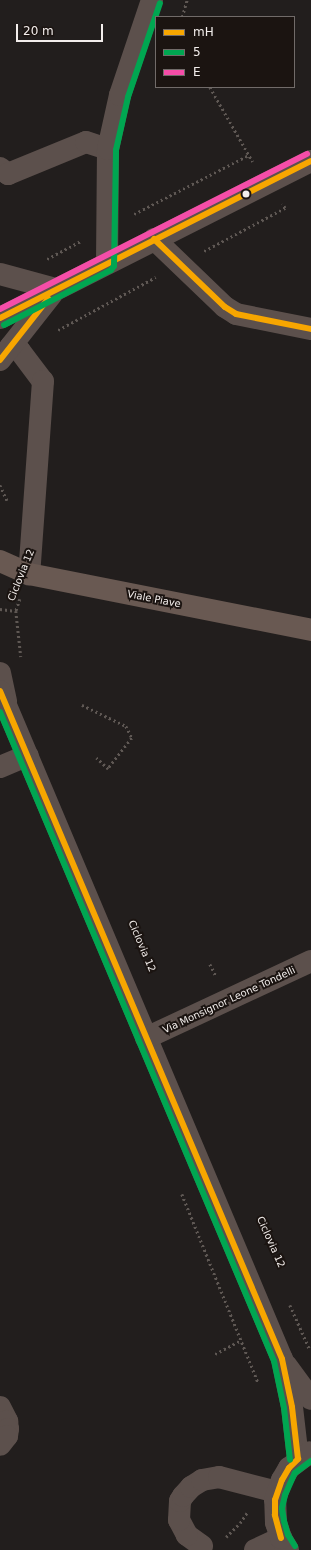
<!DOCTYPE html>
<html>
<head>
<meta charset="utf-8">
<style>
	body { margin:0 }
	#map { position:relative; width:311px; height:1550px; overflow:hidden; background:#221e1d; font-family:"DejaVu Sans",sans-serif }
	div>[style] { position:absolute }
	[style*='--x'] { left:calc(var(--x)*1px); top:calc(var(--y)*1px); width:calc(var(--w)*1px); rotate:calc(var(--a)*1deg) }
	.path>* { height:2.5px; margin-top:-1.25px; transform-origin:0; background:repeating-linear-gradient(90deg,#5f5854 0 2px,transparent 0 5px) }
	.minor>* { height:22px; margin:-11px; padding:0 11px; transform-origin:11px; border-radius:11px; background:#5c504c }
	.major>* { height:22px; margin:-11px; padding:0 11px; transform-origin:11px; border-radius:11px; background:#695952 }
	.bus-1>* { height:6px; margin:-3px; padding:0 3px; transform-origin:3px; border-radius:3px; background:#f7a600 }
	.bus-2>* { height:6px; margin:-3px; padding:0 3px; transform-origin:3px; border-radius:3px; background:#00a651 }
	.bus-3>* { height:6px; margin:-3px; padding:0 3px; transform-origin:3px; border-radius:3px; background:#f54da8 }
	.dots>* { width:11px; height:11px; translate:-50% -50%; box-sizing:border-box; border:2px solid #1b1411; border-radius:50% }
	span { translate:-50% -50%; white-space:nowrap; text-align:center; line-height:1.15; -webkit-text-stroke:4px #1b1411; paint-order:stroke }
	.street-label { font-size:10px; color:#f3eeec }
	.legend { position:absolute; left:155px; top:16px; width:140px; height:72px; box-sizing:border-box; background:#1b1411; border:1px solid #716b69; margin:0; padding:5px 7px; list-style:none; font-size:12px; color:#f3eeec }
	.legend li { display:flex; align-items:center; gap:8px; height:20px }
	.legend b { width:20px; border:1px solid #716b69 }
	.scale { position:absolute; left:16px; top:24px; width:87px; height:18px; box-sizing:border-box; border:2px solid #f3eeec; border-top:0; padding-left:5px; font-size:12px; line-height:14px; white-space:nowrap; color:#f3eeec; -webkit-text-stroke:3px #1b1411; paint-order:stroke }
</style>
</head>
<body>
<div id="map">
	<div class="path">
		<i style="--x:182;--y:17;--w:18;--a:-74"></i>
		<i style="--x:210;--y:87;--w:86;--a:60.2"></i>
		<i style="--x:134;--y:214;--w:129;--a:-27.2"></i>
		<i style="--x:204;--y:251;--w:92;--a:-28"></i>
		<i style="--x:285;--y:208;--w:5;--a:-127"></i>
		<i style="--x:47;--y:259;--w:38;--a:-28"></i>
		<i style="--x:58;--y:330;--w:111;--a:-28.4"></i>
		<i style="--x:0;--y:485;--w:17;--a:65"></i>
		<i style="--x:20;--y:599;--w:13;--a:108"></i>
		<i style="--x:16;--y:611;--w:46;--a:83.8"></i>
		<i style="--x:0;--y:609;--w:16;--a:7"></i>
		<i style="--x:82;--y:705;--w:49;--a:25.5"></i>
		<i style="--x:126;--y:726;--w:13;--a:63"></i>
		<i style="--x:132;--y:738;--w:39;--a:128"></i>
		<i style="--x:108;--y:769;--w:16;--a:-137"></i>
		<i style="--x:210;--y:964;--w:13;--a:63"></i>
		<i style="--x:182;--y:1194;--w:203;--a:68"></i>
		<i style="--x:290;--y:1305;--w:49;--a:66"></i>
		<i style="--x:215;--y:1354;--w:30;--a:-28"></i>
		<i style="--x:226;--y:1537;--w:20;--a:-45"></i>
		<i style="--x:240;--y:1523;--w:14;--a:-56"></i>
	</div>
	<div class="minor">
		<i style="--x:0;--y:168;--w:10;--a:37"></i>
		<i style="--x:8;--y:174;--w:84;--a:-22.3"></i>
		<i style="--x:86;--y:142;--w:23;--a:18"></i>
		<i style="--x:154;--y:239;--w:98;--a:43.8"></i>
		<i style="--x:225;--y:307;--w:13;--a:32"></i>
		<i style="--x:236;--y:314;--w:76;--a:11.3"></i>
		<i style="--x:107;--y:263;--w:114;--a:-89.5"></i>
		<i style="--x:108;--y:149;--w:55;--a:-77.5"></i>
		<i style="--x:120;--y:95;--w:100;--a:-71.4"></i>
		<i style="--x:0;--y:274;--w:58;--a:15"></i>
		<i style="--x:0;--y:318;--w:348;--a:-26.8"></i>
		<i style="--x:11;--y:346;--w:10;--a:29"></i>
		<i style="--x:20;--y:351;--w:38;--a:53"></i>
		<i style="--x:43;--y:381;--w:194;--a:94.1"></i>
		<i style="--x:0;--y:360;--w:84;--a:-51.8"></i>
		<i style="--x:0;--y:673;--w:29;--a:78"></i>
		<i style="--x:0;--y:691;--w:725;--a:67.11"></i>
		<i style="--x:282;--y:1359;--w:49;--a:78.2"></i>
		<i style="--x:292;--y:1407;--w:52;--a:83.4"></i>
		<i style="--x:0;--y:767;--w:30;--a:-23"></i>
		<i style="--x:146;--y:1038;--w:182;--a:-25"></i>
		<i style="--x:286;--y:1365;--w:42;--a:53.7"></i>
		<i style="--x:0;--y:1407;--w:16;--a:63"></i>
		<i style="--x:7;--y:1421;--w:8;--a:83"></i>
		<i style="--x:8;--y:1429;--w:7;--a:98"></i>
		<i style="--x:7;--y:1436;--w:11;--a:128"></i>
		<i style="--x:202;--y:1546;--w:19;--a:-144"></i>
		<i style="--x:187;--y:1535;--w:17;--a:-118"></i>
		<i style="--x:179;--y:1520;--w:19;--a:-87"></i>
		<i style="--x:180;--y:1501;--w:6;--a:-59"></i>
		<i style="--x:183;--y:1496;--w:12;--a:-48"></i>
		<i style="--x:191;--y:1487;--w:13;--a:-32"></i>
		<i style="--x:202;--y:1480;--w:17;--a:-10"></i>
		<i style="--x:219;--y:1477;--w:60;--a:14.5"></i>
		<i style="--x:255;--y:1550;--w:29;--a:-25"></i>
		<i style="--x:288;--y:1550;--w:14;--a:-120"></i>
		<i style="--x:281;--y:1538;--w:16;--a:-108"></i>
		<i style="--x:276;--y:1523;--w:23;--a:-92"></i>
		<i style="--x:275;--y:1500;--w:21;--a:-71"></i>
		<i style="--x:282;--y:1480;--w:14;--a:-60"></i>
		<i style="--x:289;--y:1468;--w:26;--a:-37"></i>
	</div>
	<div class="major">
		<i style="--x:0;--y:561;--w:32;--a:24"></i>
		<i style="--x:29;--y:574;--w:288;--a:11.2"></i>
	</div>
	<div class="bus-1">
		<i style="--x:154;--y:239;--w:98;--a:43.8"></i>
		<i style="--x:225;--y:307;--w:13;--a:32"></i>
		<i style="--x:236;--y:314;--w:76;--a:11.3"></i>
		<i style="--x:0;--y:318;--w:348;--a:-26.8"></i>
		<i style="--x:0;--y:360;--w:78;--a:-51.8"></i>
		<i style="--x:0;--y:691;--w:725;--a:67.11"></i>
		<i style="--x:282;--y:1359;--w:49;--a:78.2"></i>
		<i style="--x:292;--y:1407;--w:52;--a:83.4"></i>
		<i style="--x:281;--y:1538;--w:24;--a:-105"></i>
		<i style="--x:275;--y:1515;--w:15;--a:-90"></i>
		<i style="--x:275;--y:1500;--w:21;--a:-71"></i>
		<i style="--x:282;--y:1480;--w:14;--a:-60"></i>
		<i style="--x:289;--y:1468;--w:13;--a:-45"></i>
	</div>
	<div class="bus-2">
		<i style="--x:4;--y:325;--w:120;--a:-27.2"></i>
		<i style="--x:111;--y:270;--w:5;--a:-53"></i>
		<i style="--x:114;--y:266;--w:116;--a:-89"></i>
		<i style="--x:116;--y:150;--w:54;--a:-77.2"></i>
		<i style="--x:128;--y:97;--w:99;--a:-71.2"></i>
		<i style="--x:0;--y:712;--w:704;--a:67.11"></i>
		<i style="--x:274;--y:1361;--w:48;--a:78"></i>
		<i style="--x:284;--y:1408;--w:52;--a:83.4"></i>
		<i style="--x:295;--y:1546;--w:13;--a:-122"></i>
		<i style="--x:288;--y:1535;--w:15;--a:-106"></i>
		<i style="--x:284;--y:1521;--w:13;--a:-99"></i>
		<i style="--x:282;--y:1508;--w:13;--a:-77"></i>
		<i style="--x:285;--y:1495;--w:24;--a:-66"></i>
		<i style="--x:295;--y:1473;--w:20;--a:-37"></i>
	</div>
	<div class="bus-3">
		<i style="--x:0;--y:309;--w:344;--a:-26.8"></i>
	</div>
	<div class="dots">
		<i style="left:246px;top:194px;background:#f3eeec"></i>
	</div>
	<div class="street-label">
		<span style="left:21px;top:575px;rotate:-68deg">Ciclovia 12</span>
		<span style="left:154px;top:599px;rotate:11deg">Viale Piave</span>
		<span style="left:142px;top:946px;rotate:67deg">Ciclovia 12</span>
		<span style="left:229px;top:1000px;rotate:-25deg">Via Monsignor Leone Tondelli</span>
		<span style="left:271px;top:1242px;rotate:66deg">Ciclovia 12</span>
	</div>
	<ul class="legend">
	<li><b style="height:5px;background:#f7a600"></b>mH</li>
	<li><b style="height:5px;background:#00a651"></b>5</li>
	<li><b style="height:5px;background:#f54da8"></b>E</li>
	</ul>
	<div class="scale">20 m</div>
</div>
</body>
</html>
